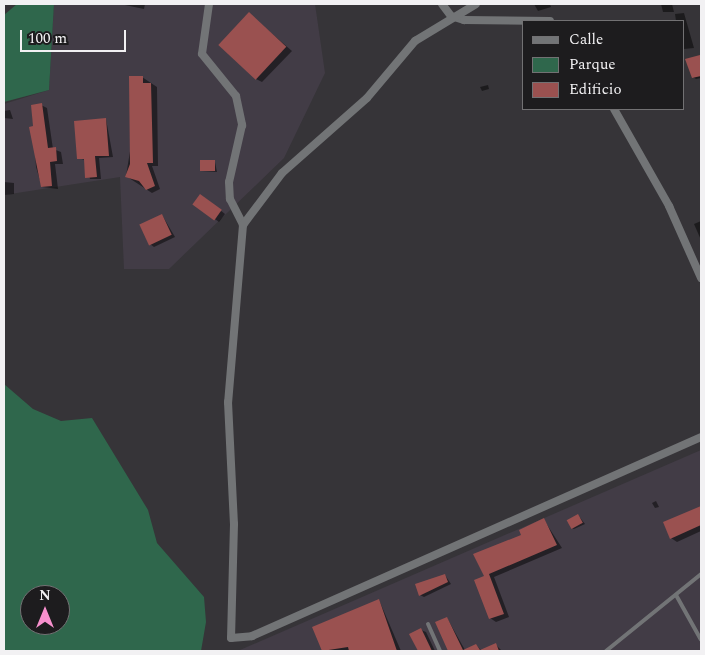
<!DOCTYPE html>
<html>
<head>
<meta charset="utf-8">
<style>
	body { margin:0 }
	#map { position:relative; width:705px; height:655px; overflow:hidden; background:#363438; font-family:Spectral,serif }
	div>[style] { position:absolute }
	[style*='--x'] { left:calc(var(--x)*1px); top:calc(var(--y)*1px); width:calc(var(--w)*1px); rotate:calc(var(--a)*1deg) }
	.built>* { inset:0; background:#423c46 }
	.green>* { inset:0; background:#2f674c }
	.shadow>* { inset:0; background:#0007 }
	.building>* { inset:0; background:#9a5150; transform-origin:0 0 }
	.service>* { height:4px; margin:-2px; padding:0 2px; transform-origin:2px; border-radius:2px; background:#727476 }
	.minor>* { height:8px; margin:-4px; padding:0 4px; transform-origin:4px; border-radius:4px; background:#727476 }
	span { translate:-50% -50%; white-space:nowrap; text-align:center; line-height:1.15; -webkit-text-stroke:4px #1d1c1e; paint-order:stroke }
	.frame { position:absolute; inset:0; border:5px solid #f2f1f3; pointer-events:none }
	.legend { position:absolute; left:522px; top:20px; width:162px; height:90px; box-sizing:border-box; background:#1d1c1e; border:1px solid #727173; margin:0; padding:6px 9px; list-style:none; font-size:15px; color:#f2f1f3 }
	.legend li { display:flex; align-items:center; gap:10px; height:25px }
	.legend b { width:25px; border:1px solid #727173 }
	.north { position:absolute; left:20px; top:585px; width:50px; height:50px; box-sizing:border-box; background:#1d1c1e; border:1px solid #727173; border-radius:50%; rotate:0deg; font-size:14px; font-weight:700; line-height:20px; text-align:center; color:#f2f1f3 }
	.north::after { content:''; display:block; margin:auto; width:18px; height:22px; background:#f790cd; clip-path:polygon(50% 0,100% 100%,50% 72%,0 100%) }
	.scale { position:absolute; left:20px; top:30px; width:106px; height:22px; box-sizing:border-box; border:2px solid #f2f1f3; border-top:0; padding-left:6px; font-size:15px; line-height:18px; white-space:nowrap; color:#f2f1f3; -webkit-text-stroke:4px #1d1c1e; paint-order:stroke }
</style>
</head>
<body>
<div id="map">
	<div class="built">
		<i style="clip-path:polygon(54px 4px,315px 4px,325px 73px,284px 158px,169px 269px,124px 269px,120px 177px,4px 195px,4px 104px,49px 90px)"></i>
		<i style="clip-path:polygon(701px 450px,701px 651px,239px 651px,240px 650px)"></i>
	</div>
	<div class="green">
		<i style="clip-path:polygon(17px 4px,54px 4px,49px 90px,4px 102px,4px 15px)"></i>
		<i style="clip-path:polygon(evenodd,4px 384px,33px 409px,61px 421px,92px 418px,148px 510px,157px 543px,204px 597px,206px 622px,201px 651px,4px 651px,4px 384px,30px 595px,60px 595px,60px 625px,30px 625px,30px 595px)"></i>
	</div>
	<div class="shadow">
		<i style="clip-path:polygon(120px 4px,145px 4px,144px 9px)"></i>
		<i style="clip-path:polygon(534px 4px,550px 4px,551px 7px,538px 11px)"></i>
		<i style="clip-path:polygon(661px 4px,672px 4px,674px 12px,663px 12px)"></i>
		<i style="clip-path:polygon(684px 13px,694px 48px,684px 49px,684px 21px,676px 21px,675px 14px)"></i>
		<i style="clip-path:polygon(249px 14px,292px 51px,262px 82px,256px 79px)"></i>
		<i style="clip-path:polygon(700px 56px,701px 78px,696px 79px,693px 77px)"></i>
		<i style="clip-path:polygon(142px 77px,157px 87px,158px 166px,152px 166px,160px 189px,152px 193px,126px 176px)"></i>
		<i style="clip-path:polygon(488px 85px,489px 89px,482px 91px,480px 87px)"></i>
		<i style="clip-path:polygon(41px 105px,47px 108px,53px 149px,61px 152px,63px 164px,55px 164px,58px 189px,42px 187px,36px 167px,32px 106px)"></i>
		<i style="clip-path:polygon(10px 110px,13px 119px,4px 118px,4px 111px)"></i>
		<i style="clip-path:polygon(106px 119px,113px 157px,99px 158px,101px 179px,90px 179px,85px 160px,78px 158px)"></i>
		<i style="clip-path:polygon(215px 162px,217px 172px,201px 171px)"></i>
		<i style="clip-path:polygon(4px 182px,14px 183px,14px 194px,4px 195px)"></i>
		<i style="clip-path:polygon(205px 198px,225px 214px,219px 222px,194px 204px)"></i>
		<i style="clip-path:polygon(162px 215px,175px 237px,154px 247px,150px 244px)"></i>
		<i style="clip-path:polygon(701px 221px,701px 240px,694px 224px)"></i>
		<i style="clip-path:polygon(656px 501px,659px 507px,655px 508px,652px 503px)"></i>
		<i style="clip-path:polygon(701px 507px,701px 531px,677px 542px,671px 538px,664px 523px)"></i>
		<i style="clip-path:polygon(578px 515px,585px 524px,574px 529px,571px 528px)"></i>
		<i style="clip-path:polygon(544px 520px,562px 548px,494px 577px,509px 617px,496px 622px,490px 618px,486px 577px,523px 536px)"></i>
		<i style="clip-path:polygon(445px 575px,451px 584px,424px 597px,420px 595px)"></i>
		<i style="clip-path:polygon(379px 600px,401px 651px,324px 651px,314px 628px)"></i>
		<i style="clip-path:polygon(447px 618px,465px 650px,476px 645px,482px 651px,450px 651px,436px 623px)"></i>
		<i style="clip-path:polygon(421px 630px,426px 632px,435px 651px,419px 651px,411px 634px)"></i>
		<i style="clip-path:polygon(496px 645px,502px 651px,484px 650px)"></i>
	</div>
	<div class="building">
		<i style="left:249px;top:12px;width:51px;height:45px;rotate:43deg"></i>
		<i style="clip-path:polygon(700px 55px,701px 76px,692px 78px,685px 59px)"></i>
		<i style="clip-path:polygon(129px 76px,143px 76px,143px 83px,151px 83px,153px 163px,147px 163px,155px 186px,146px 190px,139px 181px,125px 177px,130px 164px)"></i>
		<i style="clip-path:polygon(42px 103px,48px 148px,56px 147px,57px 161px,50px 162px,52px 186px,41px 187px,29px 127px,33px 126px,31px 105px)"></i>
		<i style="clip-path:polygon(106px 118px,109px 156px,95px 156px,97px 177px,85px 178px,84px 159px,77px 159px,74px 121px)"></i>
		<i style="left:215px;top:160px;width:11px;height:15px;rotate:90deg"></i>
		<i style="left:200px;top:194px;width:27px;height:13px;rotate:36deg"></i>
		<i style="left:162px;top:214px;width:23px;height:25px;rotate:65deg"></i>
		<i style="clip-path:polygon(701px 506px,701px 525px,670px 539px,663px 522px)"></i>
		<i style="left:578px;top:514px;width:10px;height:13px;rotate:61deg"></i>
		<i style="clip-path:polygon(544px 518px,557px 545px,489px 574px,504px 614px,489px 619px,474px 580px,484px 576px,473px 554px,521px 535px,519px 530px)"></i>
		<i style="clip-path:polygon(445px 574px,448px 582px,419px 596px,415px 584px)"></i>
		<i style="clip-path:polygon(379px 599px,397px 651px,349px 651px,348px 647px,322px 651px,312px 627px)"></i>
		<i style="clip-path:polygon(447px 617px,463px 650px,476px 644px,480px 650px,496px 643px,499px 651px,448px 651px,435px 622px)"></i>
		<i style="clip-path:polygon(421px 628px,432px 651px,418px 651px,409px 634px)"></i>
	</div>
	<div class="service">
		<i style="--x:676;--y:595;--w:51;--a:60.9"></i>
		<i style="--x:428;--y:624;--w:30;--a:66"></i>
		<i style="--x:606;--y:651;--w:122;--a:-39"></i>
	</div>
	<div class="minor">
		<i style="--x:209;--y:4;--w:50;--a:98"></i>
		<i style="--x:202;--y:54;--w:54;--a:51"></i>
		<i style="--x:236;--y:96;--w:30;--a:78"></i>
		<i style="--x:242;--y:125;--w:58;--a:102.8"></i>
		<i style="--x:229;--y:182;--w:17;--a:87"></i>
		<i style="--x:230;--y:199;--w:29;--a:63"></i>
		<i style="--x:243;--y:225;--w:178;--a:94.8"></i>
		<i style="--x:228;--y:402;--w:122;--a:87.2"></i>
		<i style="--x:234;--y:524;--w:114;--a:91.5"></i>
		<i style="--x:231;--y:638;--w:21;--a:-5"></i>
		<i style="--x:252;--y:636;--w:491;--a:-23.9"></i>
		<i style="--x:442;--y:4;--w:15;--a:53"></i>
		<i style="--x:451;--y:16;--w:14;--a:17"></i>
		<i style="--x:464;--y:20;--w:86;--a:0.7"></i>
		<i style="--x:614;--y:109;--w:112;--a:60.4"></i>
		<i style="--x:669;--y:206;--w:79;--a:66"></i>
		<i style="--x:243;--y:225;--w:65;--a:-53.1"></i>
		<i style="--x:282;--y:173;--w:113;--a:-41.4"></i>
		<i style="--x:367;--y:98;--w:75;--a:-49.9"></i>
		<i style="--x:415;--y:41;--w:71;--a:-31.2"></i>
	</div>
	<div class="frame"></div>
	<ul class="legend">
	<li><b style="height:6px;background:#727476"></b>Calle</li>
	<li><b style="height:14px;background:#2f674c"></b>Parque</li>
	<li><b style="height:14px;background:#9a5150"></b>Edificio</li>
	</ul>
	<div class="north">N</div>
	<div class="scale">100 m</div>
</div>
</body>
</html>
